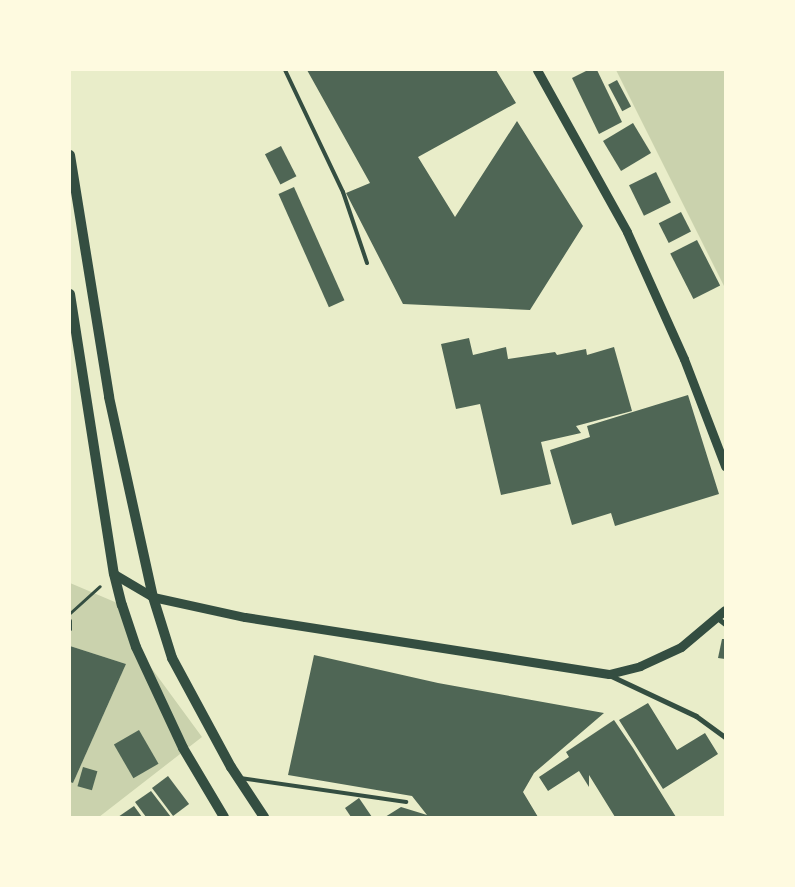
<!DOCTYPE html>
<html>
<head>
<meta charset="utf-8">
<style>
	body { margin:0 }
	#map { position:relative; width:795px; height:887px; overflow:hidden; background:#e9edc9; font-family:Jost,sans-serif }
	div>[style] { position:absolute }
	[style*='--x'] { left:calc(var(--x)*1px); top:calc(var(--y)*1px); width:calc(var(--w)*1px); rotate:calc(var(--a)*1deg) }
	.green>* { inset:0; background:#cad2ad }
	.building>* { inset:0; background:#4f6655; transform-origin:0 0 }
	.path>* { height:3px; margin:-1.5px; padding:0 1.5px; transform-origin:1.5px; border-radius:1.5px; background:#344e41 }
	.service>* { height:4px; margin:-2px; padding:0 2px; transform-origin:2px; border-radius:2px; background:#344e41 }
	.minor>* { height:5px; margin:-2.5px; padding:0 2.5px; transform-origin:2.5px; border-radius:2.5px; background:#344e41 }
	.tertiary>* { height:9px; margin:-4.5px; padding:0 4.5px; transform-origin:4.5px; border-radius:4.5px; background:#344e41 }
	.secondary>* { height:10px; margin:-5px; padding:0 5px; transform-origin:5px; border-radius:5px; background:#344e41 }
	span { translate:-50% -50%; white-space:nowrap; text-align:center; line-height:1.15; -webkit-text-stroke:4.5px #fefae0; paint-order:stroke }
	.frame { position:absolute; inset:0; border:71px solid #fefae0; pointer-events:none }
</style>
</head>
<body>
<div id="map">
	<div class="green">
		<i style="clip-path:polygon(616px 70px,725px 70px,725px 288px)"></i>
		<i style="clip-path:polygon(70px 583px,122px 605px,136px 647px,202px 737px,99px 817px,70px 817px,70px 782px,73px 783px,126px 664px,70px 646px)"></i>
	</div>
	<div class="building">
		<i style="clip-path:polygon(307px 70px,496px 70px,516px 103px,418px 157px,455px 217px,517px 121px,583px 226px,530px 310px,403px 304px,346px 193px,370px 183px)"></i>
		<i style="clip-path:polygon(588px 70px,597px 70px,622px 122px,599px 134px,572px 78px)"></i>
		<i style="left:617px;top:80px;width:30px;height:10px;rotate:62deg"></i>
		<i style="left:633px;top:123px;width:35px;height:35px;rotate:59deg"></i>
		<i style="left:281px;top:146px;width:34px;height:18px;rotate:63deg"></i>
		<i style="left:656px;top:172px;width:34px;height:30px;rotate:64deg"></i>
		<i style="left:294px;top:187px;width:124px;height:17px;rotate:66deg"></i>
		<i style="left:681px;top:212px;width:22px;height:25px;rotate:63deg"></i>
		<i style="left:697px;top:240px;width:51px;height:30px;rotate:63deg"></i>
		<i style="clip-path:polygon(469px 338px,473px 355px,506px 347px,508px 359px,555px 352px,557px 355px,586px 349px,587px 355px,614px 347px,632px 411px,576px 426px,581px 433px,541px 442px,551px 484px,501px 495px,480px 404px,456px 409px,441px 344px)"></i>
		<i style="clip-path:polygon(688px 395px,719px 494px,615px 526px,611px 513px,572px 525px,550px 450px,590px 437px,587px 426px)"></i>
		<i style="clip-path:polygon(722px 639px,725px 639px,725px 659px,718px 658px)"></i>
		<i style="clip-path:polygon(70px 646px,126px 664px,73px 783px,70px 782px)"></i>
		<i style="clip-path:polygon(314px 655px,438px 683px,604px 713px,534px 773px,523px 792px,538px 817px,385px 817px,401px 807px,427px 815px,412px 796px,288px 775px)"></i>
		<i style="clip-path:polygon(648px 703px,677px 750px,705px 733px,718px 754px,663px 789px,619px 720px)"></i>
		<i style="clip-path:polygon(614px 720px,633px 748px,676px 817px,615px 817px,589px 775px,589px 787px,579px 771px,548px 791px,539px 777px,569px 757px,566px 752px)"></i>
		<i style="left:139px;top:730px;width:39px;height:29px;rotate:60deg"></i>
		<i style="left:83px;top:767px;width:15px;height:20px;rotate:16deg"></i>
		<i style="left:168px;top:776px;width:35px;height:20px;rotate:53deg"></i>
		<i style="clip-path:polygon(151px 791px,171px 817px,146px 817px,135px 802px)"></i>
		<i style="clip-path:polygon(359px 798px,372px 817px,351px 817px,345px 808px)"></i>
		<i style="clip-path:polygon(134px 806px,142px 817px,118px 817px)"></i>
	</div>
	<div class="path">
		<i style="--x:70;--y:613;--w:40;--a:-42"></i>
		<i style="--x:70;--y:620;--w:9;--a:90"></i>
	</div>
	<div class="service">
		<i style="--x:285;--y:70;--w:135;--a:64.6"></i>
		<i style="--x:343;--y:192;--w:75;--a:71.3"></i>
		<i style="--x:240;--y:778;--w:168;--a:8.2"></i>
	</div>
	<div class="minor">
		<i style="--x:716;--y:617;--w:11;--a:38"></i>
		<i style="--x:609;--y:675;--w:96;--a:25.2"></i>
		<i style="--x:696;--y:716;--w:36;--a:36"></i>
	</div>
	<div class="tertiary">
		<i style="--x:537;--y:70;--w:185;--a:60.9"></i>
		<i style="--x:627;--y:232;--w:139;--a:65.8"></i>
		<i style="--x:684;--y:359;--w:115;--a:69"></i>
		<i style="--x:114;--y:574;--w:45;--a:30.5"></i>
		<i style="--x:153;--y:597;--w:94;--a:12.3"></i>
		<i style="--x:245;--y:617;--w:368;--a:8.9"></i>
		<i style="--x:609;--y:674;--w:32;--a:-14"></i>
		<i style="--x:640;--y:666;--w:45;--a:-24.9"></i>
		<i style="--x:681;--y:647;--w:57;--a:-40.1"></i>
	</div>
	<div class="secondary">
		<i style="--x:70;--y:155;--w:245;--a:80.8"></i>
		<i style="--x:109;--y:397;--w:205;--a:77.6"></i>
		<i style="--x:153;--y:597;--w:64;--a:72.7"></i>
		<i style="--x:172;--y:658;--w:124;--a:61.6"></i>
		<i style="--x:231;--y:767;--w:60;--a:56.6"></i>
		<i style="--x:70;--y:294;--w:283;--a:81.1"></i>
		<i style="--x:114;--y:574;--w:32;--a:76"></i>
		<i style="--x:122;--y:605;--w:44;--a:71.6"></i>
		<i style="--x:136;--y:647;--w:111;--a:65"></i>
		<i style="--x:183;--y:748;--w:80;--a:59.3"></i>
	</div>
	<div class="frame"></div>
</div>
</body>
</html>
